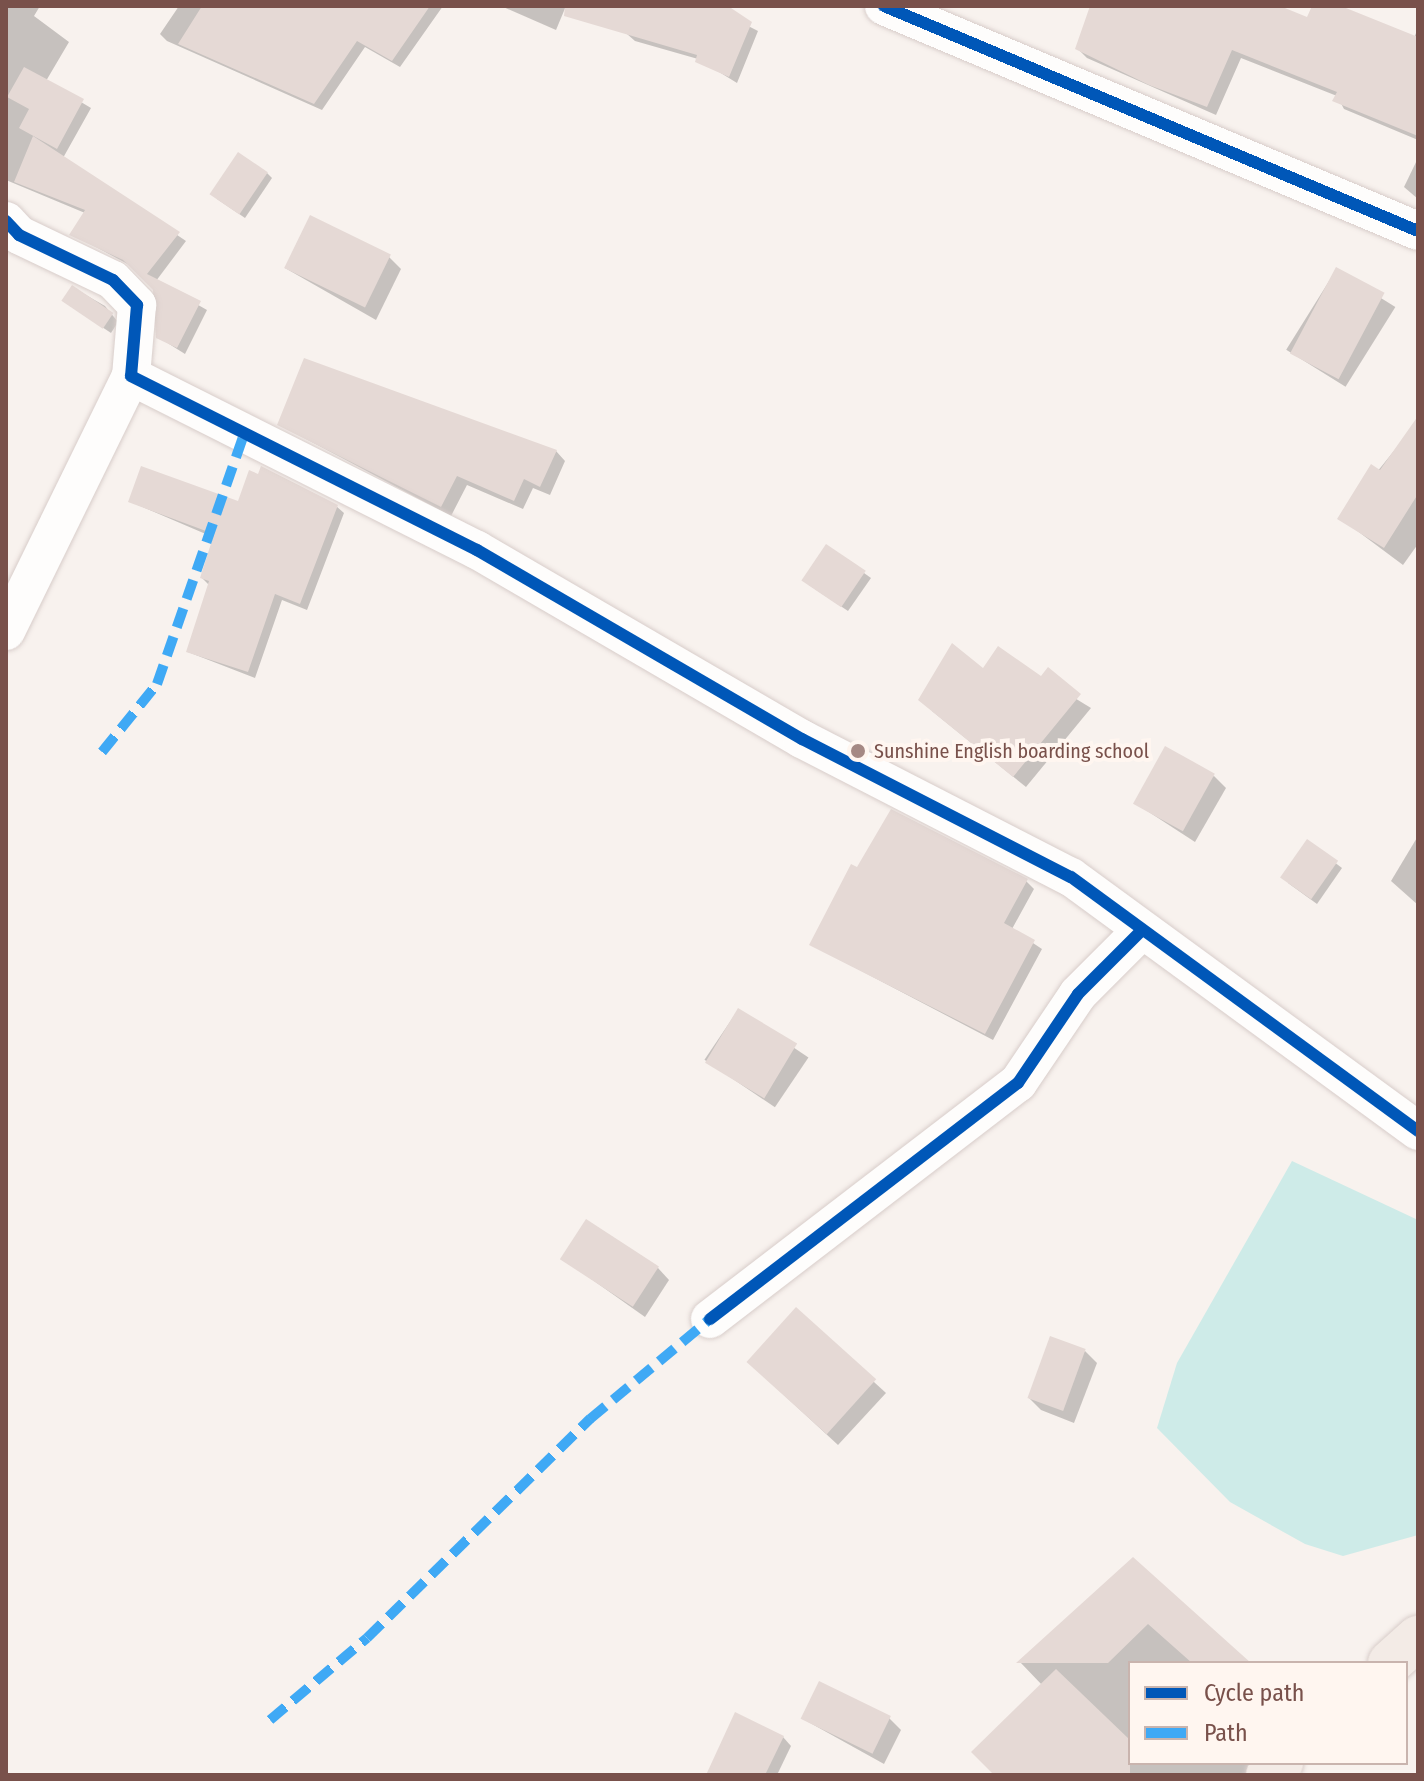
<!DOCTYPE html>
<html>
<head>
<meta charset="utf-8">
<style>
	body { margin:0 }
	#map { position:relative; width:1424px; height:1781px; overflow:hidden; background:#f8f2ee; font-family:"Fira Sans Condensed",sans-serif }
	div>[style] { position:absolute }
	[style*='--x'] { left:calc(var(--x)*1px); top:calc(var(--y)*1px); width:calc(var(--w)*1px); rotate:calc(var(--a)*1deg) }
	.water>* { inset:0; background:#ceebe8 }
	.shadow>* { inset:0; background:#0003; transform-origin:0 0 }
	.building>* { inset:0; background:#e5d9d5; transform-origin:0 0 }
	.roads { filter:drop-shadow(0 0 2px #d8cdca) drop-shadow(0 0 2px #d8cdca) }
	.street>* { height:38px; margin:-19px; padding:0 19px; transform-origin:19px; border-radius:19px; background:#fefdfc }
	.primary>* { height:44px; margin:-22px; padding:0 22px; transform-origin:22px; border-radius:22px; background:#f3ebe6 }
	.quiet>* { height:10px; margin-top:-5px; transform-origin:0; background:repeating-linear-gradient(90deg,#3fa9f5 0 20px,transparent 0 30px) }
	.cycleway>* { height:12px; margin:-6px; padding:0 6px; transform-origin:6px; border-radius:6px; background:#0057b8 }
	.dots>* { width:22px; height:22px; translate:-50% -50%; box-sizing:border-box; border:4px solid #fff6f0; border-radius:50% }
	span { translate:-50% -50%; white-space:nowrap; text-align:center; line-height:1.15; -webkit-text-stroke:8px #fff6f0; paint-order:stroke }
	.poi-label { font-size:20px; color:#79514b }
	.left { translate:0 -50%; text-align:left }
	.frame { position:absolute; inset:0; border:8px solid #79514b; pointer-events:none }
	.legend { position:absolute; left:1128px; top:1661px; width:280px; height:104px; box-sizing:border-box; background:#fff6f0; border:2px solid #c9b4ae; margin:0; padding:10px 14px; list-style:none; font-size:24px; color:#79514b }
	.legend li { display:flex; align-items:center; gap:16px; height:40px }
	.legend b { width:40px; border:2px solid #c9b4ae }
</style>
</head>
<body>
<div id="map">
	<div class="water">
		<i style="clip-path:polygon(1292px 1161px,1418px 1220px,1418px 1535px,1343px 1556px,1305px 1544px,1230px 1502px,1157px 1428px,1177px 1363px)"></i>
	</div>
	<div class="shadow">
		<i style="clip-path:polygon(6px 6px,40px 6px,34px 16px,69px 42px,46px 81px,91px 108px,63px 158px,186px 241px,156px 281px,207px 310px,185px 354px,158px 337px,155px 289px,133px 267px,72px 234px,85px 213px,6px 180px)"></i>
		<i style="clip-path:polygon(179px 6px,443px 6px,400px 67px,365px 47px,322px 110px,167px 41px,160px 34px)"></i>
		<i style="clip-path:polygon(501px 6px,566px 6px,556px 30px)"></i>
		<i style="clip-path:polygon(595px 6px,709px 6px,758px 31px,737px 83px,698px 59px,635px 41px)"></i>
		<i style="clip-path:polygon(1092px 6px,1275px 6px,1308px 20px,1314px 6px,1336px 6px,1414px 38px,1418px 28px,1418px 140px,1344px 109px,1337px 96px,1241px 58px,1216px 115px,1087px 58px,1077px 48px)"></i>
		<i style="clip-path:polygon(1418px 158px,1418px 199px,1404px 187px)"></i>
		<i style="clip-path:polygon(267px 173px,272px 178px,245px 218px,217px 199px)"></i>
		<i style="clip-path:polygon(389px 257px,401px 269px,376px 320px,285px 268px)"></i>
		<i style="left:1336px;top:270px;width:70px;height:94px;rotate:32deg"></i>
		<i style="clip-path:polygon(72px 287px,105px 306px,118px 322px,111px 333px,63px 301px)"></i>
		<i style="clip-path:polygon(1418px 421px,1418px 544px,1403px 565px,1340px 518px)"></i>
		<i style="clip-path:polygon(280px 425px,556px 451px,565px 461px,550px 495px,533px 488px,523px 509px,467px 485px,451px 516px)"></i>
		<i style="clip-path:polygon(131px 502px,336px 506px,344px 513px,307px 610px,282px 600px,255px 678px,188px 652px,210px 586px,202px 578px,215px 538px)"></i>
		<i style="clip-path:polygon(826px 546px,871px 578px,848px 611px,809px 585px)"></i>
		<i style="clip-path:polygon(984px 670px,1042px 678px,1091px 708px,1026px 787px,932px 711px)"></i>
		<i style="clip-path:polygon(1214px 776px,1226px 788px,1195px 842px,1135px 803px)"></i>
		<i style="clip-path:polygon(1418px 836px,1418px 905px,1391px 881px)"></i>
		<i style="clip-path:polygon(1308px 842px,1342px 868px,1317px 904px,1288px 883px)"></i>
		<i style="clip-path:polygon(1026px 881px,1034px 889px,1012px 929px,1042px 949px,993px 1040px,812px 945px)"></i>
		<i style="left:738px;top:1010px;width:85px;height:60px;rotate:34deg"></i>
		<i style="clip-path:polygon(563px 1259px,658px 1268px,669px 1280px,645px 1317px)"></i>
		<i style="clip-path:polygon(1085px 1351px,1097px 1363px,1074px 1423px,1041px 1410px,1029px 1398px)"></i>
		<i style="clip-path:polygon(760px 1373px,874px 1382px,886px 1393px,838px 1445px)"></i>
		<i style="clip-path:polygon(1133px 1560px,1245px 1663px,1130px 1663px,1130px 1763px,1270px 1763px,1257px 1775px,997px 1775px,1042px 1685px,1020px 1662px)"></i>
		<i style="clip-path:polygon(889px 1718px,901px 1730px,884px 1764px,803px 1719px)"></i>
		<i style="clip-path:polygon(783px 1737px,791px 1746px,777px 1775px,710px 1775px)"></i>
	</div>
	<div class="building">
		<i style="clip-path:polygon(202px 6px,430px 6px,392px 61px,357px 41px,314px 104px,178px 44px)"></i>
		<i style="clip-path:polygon(565px 6px,728px 6px,752px 22px,729px 77px,695px 62px,697px 55px,564px 16px)"></i>
		<i style="clip-path:polygon(1090px 6px,1280px 6px,1307px 17px,1312px 6px,1341px 6px,1418px 37px,1418px 136px,1332px 101px,1337px 92px,1232px 50px,1207px 107px,1149px 85px,1075px 49px)"></i>
		<i style="clip-path:polygon(24px 67px,84px 99px,57px 149px,19px 128px,29px 109px,7px 97px)"></i>
		<i style="clip-path:polygon(33px 136px,180px 232px,147px 274px,201px 301px,177px 348px,156px 338px,153px 290px,123px 260px,69px 235px,85px 210px,14px 182px)"></i>
		<i style="left:238px;top:152px;width:36px;height:51px;rotate:34deg"></i>
		<i style="left:310px;top:215px;width:90px;height:59px;rotate:26deg"></i>
		<i style="left:1336px;top:267px;width:55px;height:98px;rotate:28deg"></i>
		<i style="left:72px;top:285px;width:50px;height:19px;rotate:34deg"></i>
		<i style="clip-path:polygon(304px 358px,557px 450px,540px 487px,524px 479px,514px 501px,457px 476px,441px 507px,277px 425px)"></i>
		<i style="clip-path:polygon(1418px 416px,1418px 494px,1384px 548px,1337px 519px,1371px 464px,1380px 470px)"></i>
		<i style="clip-path:polygon(141px 466px,238px 501px,249px 470px,258px 474px,261px 466px,338px 505px,300px 604px,275px 594px,248px 672px,186px 652px,209px 581px,200px 578px,214px 534px,128px 502px)"></i>
		<i style="left:826px;top:544px;width:48px;height:44px;rotate:34deg"></i>
		<i style="clip-path:polygon(952px 643px,983px 668px,998px 646px,1041px 676px,1048px 667px,1081px 694px,1013px 777px,918px 700px)"></i>
		<i style="left:1165px;top:746px;width:57px;height:66px;rotate:29deg"></i>
		<i style="clip-path:polygon(891px 809px,1028px 879px,1004px 923px,1035px 940px,985px 1034px,809px 945px,851px 864px,857px 867px)"></i>
		<i style="left:1307px;top:839px;width:38px;height:47px;rotate:35deg"></i>
		<i style="left:738px;top:1008px;width:69px;height:64px;rotate:31deg"></i>
		<i style="left:586px;top:1219px;width:87px;height:48px;rotate:33deg"></i>
		<i style="left:796px;top:1307px;width:108px;height:74px;rotate:42deg"></i>
		<i style="left:1050px;top:1336px;width:38px;height:66px;rotate:20deg"></i>
		<i style="clip-path:polygon(1133px 1557px,1251px 1663px,1192px 1663px,1148px 1624px,1108px 1663px,1016px 1663px)"></i>
		<i style="clip-path:polygon(1056px 1669px,1130px 1740px,1130px 1775px,994px 1775px,971px 1752px)"></i>
		<i style="left:819px;top:1681px;width:80px;height:42px;rotate:26deg"></i>
		<i style="clip-path:polygon(735px 1712px,784px 1736px,765px 1775px,706px 1775px)"></i>
	</div>
	<div class="roads">
		<div class="street">
			<i style="--x:884;--y:6;--w:579;--a:22.85"></i>
			<i style="--x:6;--y:221;--w:19;--a:47"></i>
			<i style="--x:19;--y:235;--w:104;--a:25.6"></i>
			<i style="--x:113;--y:280;--w:35;--a:46"></i>
			<i style="--x:137;--y:305;--w:71;--a:94.8"></i>
			<i style="--x:131;--y:376;--w:387;--a:26.7"></i>
			<i style="--x:477;--y:550;--w:376;--a:30.2"></i>
			<i style="--x:802;--y:739;--w:302;--a:27.2"></i>
			<i style="--x:1071;--y:877;--w:430;--a:36.2"></i>
			<i style="--x:6;--y:631;--w:284;--a:-63.9"></i>
			<i style="--x:710;--y:1319;--w:388;--a:-37.5"></i>
			<i style="--x:1018;--y:1083;--w:107;--a:-56"></i>
			<i style="--x:1078;--y:994;--w:86;--a:-45"></i>
		</div>
		<div class="primary">
			<i style="--x:1390;--y:1663;--w:38;--a:-42"></i>
			<i style="--x:1268;--y:1775;--w:18;--a:-43"></i>
		</div>
	</div>
	<div class="quiet">
		<i style="--x:102;--y:752;--w:87;--a:-51"></i>
		<i style="--x:157;--y:684;--w:265;--a:-70.8"></i>
		<i style="--x:270;--y:1720;--w:127;--a:-40.2"></i>
		<i style="--x:367;--y:1638;--w:313;--a:-44.5"></i>
		<i style="--x:590;--y:1419;--w:156;--a:-39.8"></i>
	</div>
	<div class="cycleway">
		<i style="--x:884;--y:6;--w:579;--a:22.85"></i>
		<i style="--x:6;--y:221;--w:19;--a:47"></i>
		<i style="--x:19;--y:235;--w:104;--a:25.6"></i>
		<i style="--x:113;--y:280;--w:35;--a:46"></i>
		<i style="--x:137;--y:305;--w:71;--a:94.8"></i>
		<i style="--x:131;--y:376;--w:387;--a:26.7"></i>
		<i style="--x:477;--y:550;--w:376;--a:30.2"></i>
		<i style="--x:802;--y:739;--w:302;--a:27.2"></i>
		<i style="--x:1071;--y:877;--w:430;--a:36.2"></i>
		<i style="--x:710;--y:1319;--w:388;--a:-37.5"></i>
		<i style="--x:1018;--y:1083;--w:107;--a:-56"></i>
		<i style="--x:1078;--y:994;--w:86;--a:-45"></i>
	</div>
	<div class="dots">
		<i style="left:858px;top:751px;background:#a58984"></i>
	</div>
	<div class="poi-label">
		<span class="left" style="left:874px;top:751px">Sunshine English boarding school</span>
	</div>
	<div class="frame"></div>
	<ul class="legend">
	<li><b style="height:10px;background:#0057b8"></b>Cycle path</li>
	<li><b style="height:10px;background:#3fa9f5"></b>Path</li>
	</ul>
</div>
</body>
</html>
